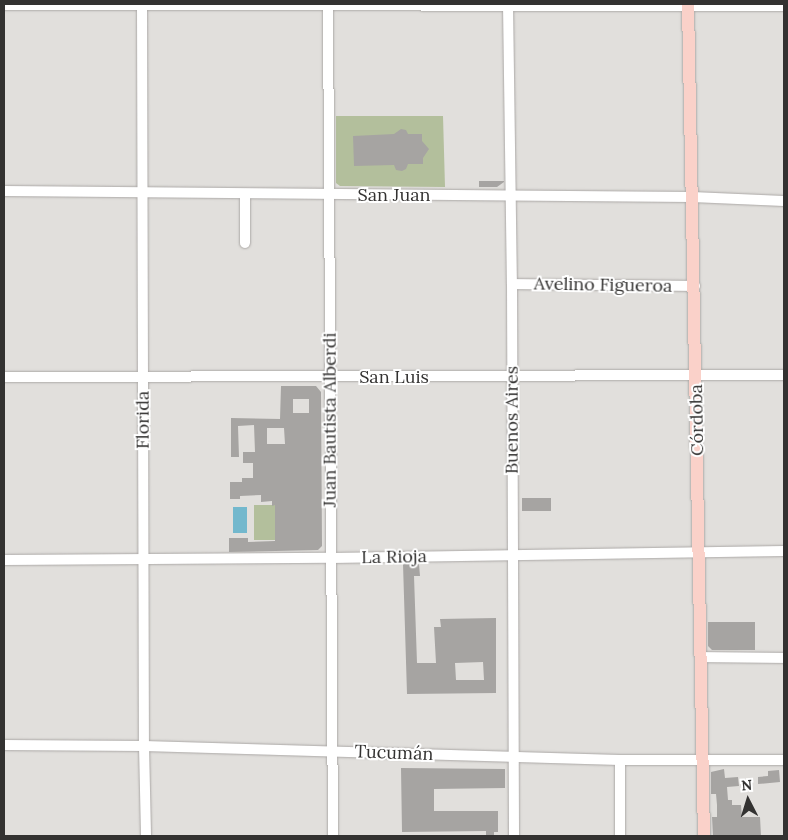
<!DOCTYPE html>
<html>
<head>
<meta charset="utf-8">
<style>
	body { margin:0 }
	#map { position:relative; width:788px; height:840px; overflow:hidden; background:#e1dfdc; font-family:Lora,serif }
	div>[style] { position:absolute }
	[style*='--x'] { left:calc(var(--x)*1px); top:calc(var(--y)*1px); width:calc(var(--w)*1px); rotate:calc(var(--a)*1deg) }
	.green>* { inset:0; background:#b3bf9c; transform-origin:0 0 }
	.water>* { inset:0; background:#73b8cd; transform-origin:0 0 }
	.building>* { inset:0; background:#a6a4a2; transform-origin:0 0 }
	.roads { filter:drop-shadow(0 0 1px #aba8a6) drop-shadow(0 0 1px #aba8a6) }
	.minor>* { height:10px; margin:-5px; padding:0 5px; transform-origin:5px; border-radius:5px; background:#fff }
	.major>* { height:12px; margin:-6px; padding:0 6px; transform-origin:6px; border-radius:6px; background:#fad1c9 }
	span { translate:-50% -50%; white-space:nowrap; text-align:center; line-height:1.15; -webkit-text-stroke:4px #fff; paint-order:stroke }
	.street-label { font-size:18px; color:#333231 }
	.frame { position:absolute; inset:0; border:5px solid #333231; pointer-events:none }
	.north { position:absolute; left:723px; top:775px; width:50px; height:50px; -webkit-text-stroke:4px #fff; paint-order:stroke; rotate:355deg; font-size:14px; font-weight:700; line-height:20px; text-align:center; color:#333231 }
	.north::after { content:''; display:block; margin:auto; width:18px; height:22px; background:#333231; clip-path:polygon(50% 0,100% 100%,50% 72%,0 100%) }
</style>
</head>
<body>
<div id="map">
	<div class="green">
		<i style="clip-path:polygon(336px 116px,443px 116px,445px 187px,340px 186px,336px 183px)"></i>
		<i style="left:275px;top:505px;width:35px;height:21px;rotate:90deg"></i>
	</div>
	<div class="water">
		<i style="left:233px;top:507px;width:14px;height:26px"></i>
	</div>
	<div class="building">
		<i style="clip-path:polygon(401px 129px,406px 130px,408px 134px,422px 134px,422px 141px,429px 149px,423px 158px,423px 164px,408px 164px,406px 169px,402px 171px,396px 170px,394px 165px,354px 166px,353px 136px,394px 134px)"></i>
		<i style="clip-path:polygon(479px 181px,504px 181px,504px 182px,497px 187px,479px 187px)"></i>
		<i style="clip-path:polygon(evenodd,281px 386px,316px 386px,321px 392px,322px 546px,318px 550px,229px 552px,229px 538px,248px 538px,248px 542px,275px 541px,275px 505px,272px 506px,272px 501px,261px 502px,261px 495px,240px 496px,240px 499px,230px 499px,230px 482px,242px 482px,242px 478px,253px 478px,253px 463px,243px 463px,243px 452px,255px 452px,254px 425px,238px 426px,239px 457px,231px 457px,231px 418px,280px 419px,281px 386px,293px 399px,309px 399px,309px 413px,293px 413px,293px 399px,281px 386px,267px 428px,284px 428px,285px 444px,267px 444px,267px 428px)"></i>
		<i style="left:551px;top:498px;width:13px;height:29px;rotate:90deg"></i>
		<i style="clip-path:polygon(evenodd,403px 564px,419px 564px,420px 576px,414px 576px,417px 663px,436px 663px,434px 627px,441px 627px,440px 619px,496px 618px,496px 693px,407px 694px,403px 564px,483px 662px,484px 680px,456px 680px,455px 663px,483px 662px)"></i>
		<i style="clip-path:polygon(708px 622px,755px 622px,755px 650px,712px 650px,708px 646px)"></i>
		<i style="clip-path:polygon(401px 768px,505px 769px,505px 788px,434px 789px,434px 811px,498px 811px,498px 832px,494px 832px,494px 836px,486px 836px,486px 831px,402px 832px)"></i>
		<i style="clip-path:polygon(724px 769px,725px 778px,738px 777px,739px 786px,727px 787px,728px 800px,732px 800px,732px 805px,741px 805px,742px 817px,760px 817px,761px 836px,713px 836px,712px 817px,717px 817px,717px 805px,716px 794px,711px 794px,711px 772px)"></i>
		<i style="clip-path:polygon(779px 770px,780px 782px,758px 784px,758px 777px,768px 776px,768px 771px)"></i>
	</div>
	<div class="roads">
		<div class="minor">
			<i style="--x:142;--y:4;--w:742;--a:89.85"></i>
			<i style="--x:144;--y:746;--w:90;--a:88.7"></i>
			<i style="--x:328;--y:4;--w:832;--a:89.66"></i>
			<i style="--x:508;--y:4;--w:280;--a:89.2"></i>
			<i style="--x:512;--y:284;--w:552;--a:89.79"></i>
			<i style="--x:4;--y:5;--w:780;--a:0.07"></i>
			<i style="--x:4;--y:191;--w:688;--a:0.5"></i>
			<i style="--x:692;--y:197;--w:92;--a:2.5"></i>
			<i style="--x:245;--y:243;--w:49;--a:-90"></i>
			<i style="--x:512;--y:284;--w:183;--a:0.6"></i>
			<i style="--x:4;--y:377;--w:780;--a:-0.15"></i>
			<i style="--x:4;--y:560;--w:327;--a:-0.4"></i>
			<i style="--x:331;--y:558;--w:453;--a:-0.9"></i>
			<i style="--x:700;--y:657;--w:84;--a:0.7"></i>
			<i style="--x:4;--y:745;--w:140;--a:0.4"></i>
			<i style="--x:144;--y:746;--w:476;--a:1.7"></i>
			<i style="--x:620;--y:760;--w:164;--a:0"></i>
			<i style="--x:620;--y:836;--w:76;--a:-90"></i>
		</div>
		<div class="major">
			<i style="--x:688;--y:4;--w:832;--a:88.9"></i>
		</div>
	</div>
	<div class="street-label">
		<span style="left:394px;top:195px">San Juan</span>
		<span style="left:603px;top:285px;rotate:1deg">Avelino Figueroa</span>
		<span style="left:394px;top:377px">San Luis</span>
		<span style="left:143px;top:420px;rotate:-90deg">Florida</span>
		<span style="left:330px;top:420px;rotate:-90deg">Juan Bautista Alberdi</span>
		<span style="left:512px;top:420px;rotate:-90deg">Buenos Aires</span>
		<span style="left:697px;top:420px;rotate:-91deg">Córdoba</span>
		<span style="left:394px;top:557px;rotate:-1deg">La Rioja</span>
		<span style="left:394px;top:753px;rotate:2deg">Tucumán</span>
	</div>
	<div class="frame"></div>
	<div class="north">N</div>
</div>
</body>
</html>
